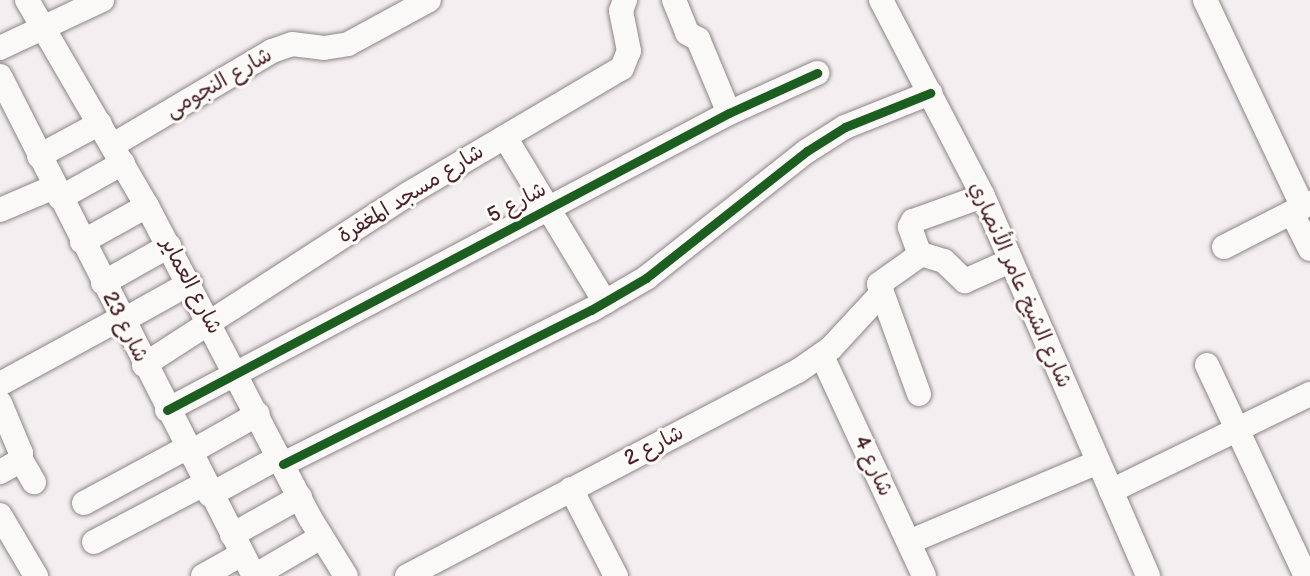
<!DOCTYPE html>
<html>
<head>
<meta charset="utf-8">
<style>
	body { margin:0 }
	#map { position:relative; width:1310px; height:576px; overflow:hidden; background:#f3eef0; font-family:"Balsamiq Sans","Playpen Sans Arabic",sans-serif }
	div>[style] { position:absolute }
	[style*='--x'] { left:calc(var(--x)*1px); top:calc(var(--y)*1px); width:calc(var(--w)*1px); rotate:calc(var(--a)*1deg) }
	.roads { filter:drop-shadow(0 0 2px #8e8487) drop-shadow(0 0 2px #8e8487) }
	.minor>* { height:24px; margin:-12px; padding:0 12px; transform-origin:12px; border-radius:12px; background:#faf9f8 }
	.cycleway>* { height:9px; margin:-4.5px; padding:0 4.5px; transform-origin:4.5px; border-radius:4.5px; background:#1b5e20 }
	span { translate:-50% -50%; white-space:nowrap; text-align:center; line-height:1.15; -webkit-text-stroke:6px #fdfcf7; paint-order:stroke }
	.street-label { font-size:21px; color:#4a1f2b }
</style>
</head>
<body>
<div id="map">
	<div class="roads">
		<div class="minor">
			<i style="--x:27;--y:0;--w:238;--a:59.8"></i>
			<i style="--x:147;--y:206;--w:352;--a:62.4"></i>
			<i style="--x:310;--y:518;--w:68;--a:58.2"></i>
			<i style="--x:674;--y:0;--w:35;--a:68"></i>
			<i style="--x:687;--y:33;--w:13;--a:29"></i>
			<i style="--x:698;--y:39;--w:80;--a:67.3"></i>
			<i style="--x:881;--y:0;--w:221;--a:62.5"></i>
			<i style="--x:983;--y:196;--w:414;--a:66.5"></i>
			<i style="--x:1205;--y:0;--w:229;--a:64.7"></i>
			<i style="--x:0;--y:48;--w:113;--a:-25.2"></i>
			<i style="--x:0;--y:76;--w:561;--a:63.07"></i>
			<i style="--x:505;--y:137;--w:193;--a:58.8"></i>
			<i style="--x:113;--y:145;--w:185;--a:-30.6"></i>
			<i style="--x:272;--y:51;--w:21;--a:-19"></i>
			<i style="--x:292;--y:44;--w:32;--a:7"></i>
			<i style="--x:324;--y:48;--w:24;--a:-9"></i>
			<i style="--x:348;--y:44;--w:92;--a:-28.5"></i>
			<i style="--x:39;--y:156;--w:69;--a:-28.4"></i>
			<i style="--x:60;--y:198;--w:72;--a:-29.1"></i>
			<i style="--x:0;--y:210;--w:59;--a:-23.1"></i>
			<i style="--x:1292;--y:213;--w:40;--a:63.4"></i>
			<i style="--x:82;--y:242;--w:74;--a:-29"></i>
			<i style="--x:1224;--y:247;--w:97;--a:-27.1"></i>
			<i style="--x:921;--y:254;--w:24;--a:17"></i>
			<i style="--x:944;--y:261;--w:29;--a:44"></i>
			<i style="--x:965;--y:281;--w:49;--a:-24"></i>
			<i style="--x:103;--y:283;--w:76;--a:-29.3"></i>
			<i style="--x:122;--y:321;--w:78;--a:-29.2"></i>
			<i style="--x:822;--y:356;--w:242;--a:65.1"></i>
			<i style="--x:144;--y:365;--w:315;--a:-32.9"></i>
			<i style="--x:408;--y:194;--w:248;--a:-30.5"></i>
			<i style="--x:622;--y:68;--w:18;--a:-68"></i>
			<i style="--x:629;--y:51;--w:41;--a:-101.3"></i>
			<i style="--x:621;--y:11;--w:12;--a:-70"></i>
			<i style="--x:1207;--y:365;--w:233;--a:64.9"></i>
			<i style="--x:0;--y:384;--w:138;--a:-28.6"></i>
			<i style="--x:919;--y:394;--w:117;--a:-110"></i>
			<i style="--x:879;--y:284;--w:50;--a:-35.3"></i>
			<i style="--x:920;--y:255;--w:30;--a:-110"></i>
			<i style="--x:910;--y:227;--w:7;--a:-63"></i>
			<i style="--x:913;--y:221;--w:74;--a:-19.7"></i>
			<i style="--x:0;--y:403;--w:54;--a:67.2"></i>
			<i style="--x:21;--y:453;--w:9;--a:108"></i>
			<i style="--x:18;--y:462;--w:21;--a:151"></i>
			<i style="--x:167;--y:410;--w:636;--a:-27.86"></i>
			<i style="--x:729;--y:113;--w:97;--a:-24.4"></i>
			<i style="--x:189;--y:453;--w:79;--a:-29.5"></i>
			<i style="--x:20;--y:458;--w:28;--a:60"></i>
			<i style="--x:283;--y:464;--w:344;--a:-26.6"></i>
			<i style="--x:591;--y:310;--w:64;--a:-30.2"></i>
			<i style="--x:646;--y:278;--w:205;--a:-38.3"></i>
			<i style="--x:807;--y:151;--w:45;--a:-32.3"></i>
			<i style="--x:845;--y:127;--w:92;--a:-21.8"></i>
			<i style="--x:571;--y:489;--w:98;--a:62.7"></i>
			<i style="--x:1111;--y:491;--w:221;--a:-26"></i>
			<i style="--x:210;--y:495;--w:79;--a:-28.8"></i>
			<i style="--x:84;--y:503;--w:116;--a:-28.3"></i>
			<i style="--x:0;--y:515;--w:71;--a:59.5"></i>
			<i style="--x:232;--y:535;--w:78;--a:-29.2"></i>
			<i style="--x:94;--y:542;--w:124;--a:-27.8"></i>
			<i style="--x:909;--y:542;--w:205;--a:-22.9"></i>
			<i style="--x:203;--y:576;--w:45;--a:-29.4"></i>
			<i style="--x:254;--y:576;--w:78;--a:-30.2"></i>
			<i style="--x:407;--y:576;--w:441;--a:-27.7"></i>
			<i style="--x:798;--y:371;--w:40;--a:-34.9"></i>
			<i style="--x:831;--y:348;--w:75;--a:-47.2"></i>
		</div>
	</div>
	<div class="cycleway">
		<i style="--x:167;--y:410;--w:636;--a:-27.86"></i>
		<i style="--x:729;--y:113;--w:97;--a:-24.4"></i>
		<i style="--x:283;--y:464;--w:344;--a:-26.6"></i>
		<i style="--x:591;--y:310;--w:64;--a:-30.2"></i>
		<i style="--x:646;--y:278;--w:205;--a:-38.3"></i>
		<i style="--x:807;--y:151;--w:45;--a:-32.3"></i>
		<i style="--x:845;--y:127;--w:92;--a:-21.8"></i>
	</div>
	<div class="street-label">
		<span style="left:219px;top:83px;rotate:-30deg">شارع النجومى</span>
		<span style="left:411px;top:194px;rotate:-32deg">شارع مسجد المغفرة</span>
		<span style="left:517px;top:203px;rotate:-28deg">شارع 5</span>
		<span style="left:1020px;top:285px;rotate:66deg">شارع الشيخ عامر الأنصاري</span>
		<span style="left:191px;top:286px;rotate:62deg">شارع العماير</span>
		<span style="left:125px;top:327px;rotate:63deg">شارع 23</span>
		<span style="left:654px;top:446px;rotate:-27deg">شارع 2</span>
		<span style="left:873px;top:466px;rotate:65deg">شارع 4</span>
	</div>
</div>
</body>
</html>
